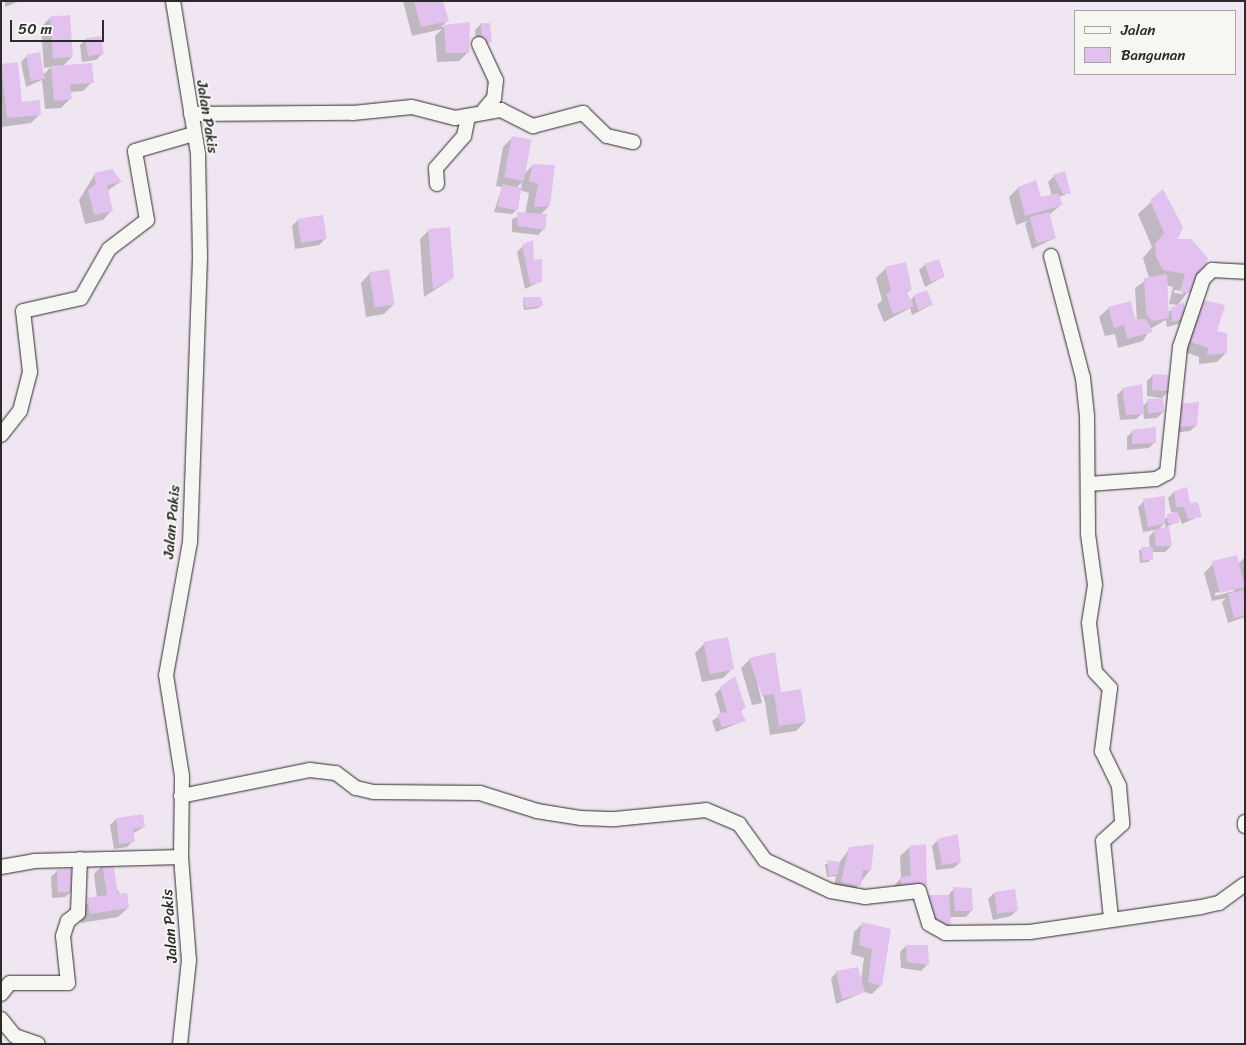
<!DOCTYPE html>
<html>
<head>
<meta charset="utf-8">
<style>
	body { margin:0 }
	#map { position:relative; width:1246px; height:1045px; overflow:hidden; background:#f0e6f1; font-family:Sriracha,sans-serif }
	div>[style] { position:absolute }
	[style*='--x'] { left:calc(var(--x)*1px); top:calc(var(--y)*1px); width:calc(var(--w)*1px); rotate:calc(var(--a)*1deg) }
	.shadow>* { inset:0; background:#0003 }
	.building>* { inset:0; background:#e2c1ee; transform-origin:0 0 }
	.roads { filter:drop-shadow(0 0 1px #2b2b2b) drop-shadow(0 0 1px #2b2b2b) }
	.minor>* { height:14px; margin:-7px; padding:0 7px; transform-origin:7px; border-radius:7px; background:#f6f6f2 }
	span { translate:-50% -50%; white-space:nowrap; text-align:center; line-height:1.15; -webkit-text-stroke:4px #f6f6f2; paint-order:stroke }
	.street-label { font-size:15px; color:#2b2b2b }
	.frame { position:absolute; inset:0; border:2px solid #2b2b2b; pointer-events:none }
	.legend { position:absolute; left:1074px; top:10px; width:162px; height:65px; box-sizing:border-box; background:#f6f6f2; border:1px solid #a5a5a2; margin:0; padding:6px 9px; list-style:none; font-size:15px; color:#2b2b2b }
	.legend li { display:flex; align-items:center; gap:10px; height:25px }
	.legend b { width:25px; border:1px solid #a5a5a2 }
	.scale { position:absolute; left:10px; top:20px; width:94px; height:22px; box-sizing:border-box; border:2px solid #2b2b2b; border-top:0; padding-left:6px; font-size:15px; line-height:18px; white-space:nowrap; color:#2b2b2b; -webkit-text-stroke:4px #f6f6f2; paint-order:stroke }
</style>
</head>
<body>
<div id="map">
	<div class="shadow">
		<i style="clip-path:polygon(5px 1px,20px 1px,5px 7px)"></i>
		<i style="clip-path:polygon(403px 1px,441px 1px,447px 21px,441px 27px,468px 24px,468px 52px,459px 61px,437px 62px,435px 36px,442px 29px,412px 36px)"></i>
		<i style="clip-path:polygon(50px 18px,72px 57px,63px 66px,92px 82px,83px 91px,70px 92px,70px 99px,61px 108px,45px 109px,42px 80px,26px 87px,21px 62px,27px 56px,43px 75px,51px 67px,44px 68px,41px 27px)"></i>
		<i style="clip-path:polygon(481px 24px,490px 42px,477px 48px,475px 30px)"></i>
		<i style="clip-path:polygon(86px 39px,102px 54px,96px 60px,82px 62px,80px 45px)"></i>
		<i style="clip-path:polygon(1px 66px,21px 103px,40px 114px,31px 123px,1px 127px)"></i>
		<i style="clip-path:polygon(evenodd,512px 138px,525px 173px,533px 165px,549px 206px,540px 215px,544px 229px,538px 235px,512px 232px,512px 219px,525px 214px,529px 193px,520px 190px,518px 209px,512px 214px,494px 212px,502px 187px,496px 186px,503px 147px,512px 138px,522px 182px,521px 189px,516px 188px,522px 182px)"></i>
		<i style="clip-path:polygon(95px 174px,120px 182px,107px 191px,112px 210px,103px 220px,85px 224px,79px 200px)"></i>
		<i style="clip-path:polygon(1054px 176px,1069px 193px,1059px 197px,1061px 205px,1049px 215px,1055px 238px,1032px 249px,1025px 224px,1028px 221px,1016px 225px,1009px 197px,1018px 188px,1040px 199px,1052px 196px,1048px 182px)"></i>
		<i style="clip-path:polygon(evenodd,1163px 191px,1176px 240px,1204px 270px,1178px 305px,1169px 304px,1173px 287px,1166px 285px,1167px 313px,1172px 309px,1184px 318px,1178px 324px,1167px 327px,1166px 320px,1150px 329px,1143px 341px,1118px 348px,1115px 334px,1105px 336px,1099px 317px,1109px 308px,1137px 321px,1135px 288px,1149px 278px,1143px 258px,1152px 247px,1138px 214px,1163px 191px,1174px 290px,1183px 291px,1183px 294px,1174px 293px,1174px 290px)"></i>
		<i style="clip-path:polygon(298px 220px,325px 239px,319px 245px,295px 249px,292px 226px)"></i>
		<i style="clip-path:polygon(429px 230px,453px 278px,424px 297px,420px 239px)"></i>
		<i style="clip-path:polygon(523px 246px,541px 281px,525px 289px,517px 252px)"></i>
		<i style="clip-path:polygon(925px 265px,943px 277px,925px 287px,919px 270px)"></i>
		<i style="clip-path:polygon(886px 268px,911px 289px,906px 294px,910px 301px,914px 296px,931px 305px,912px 315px,910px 308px,884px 322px,877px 305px,882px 300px,876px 278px)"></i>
		<i style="clip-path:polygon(370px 273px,393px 305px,384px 314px,366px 317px,361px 283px)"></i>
		<i style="clip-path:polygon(540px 298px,539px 308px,524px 310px,523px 299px)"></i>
		<i style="clip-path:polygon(1204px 302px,1226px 353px,1217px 362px,1199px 364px,1199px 357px,1183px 351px,1195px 311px)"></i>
		<i style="clip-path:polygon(1153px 375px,1168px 392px,1162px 398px,1147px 396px,1147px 381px)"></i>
		<i style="clip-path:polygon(1123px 389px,1142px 407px,1148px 401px,1163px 412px,1157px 418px,1144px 419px,1143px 413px,1136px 419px,1120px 420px,1117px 395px)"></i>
		<i style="clip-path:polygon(1198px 403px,1196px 426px,1190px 431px,1174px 433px,1179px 405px)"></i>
		<i style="clip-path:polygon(1133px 431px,1155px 442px,1149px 448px,1127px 450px,1127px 437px)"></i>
		<i style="clip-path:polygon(evenodd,1174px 492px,1200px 516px,1182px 524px,1177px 512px,1178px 522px,1168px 526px,1171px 546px,1165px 552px,1152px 552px,1149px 562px,1140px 563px,1139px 550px,1150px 549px,1149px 537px,1155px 530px,1143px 532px,1138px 507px,1144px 501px,1164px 519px,1176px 512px,1171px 512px,1168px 498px,1174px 492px,1165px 523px,1166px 529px,1158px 530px,1165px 523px)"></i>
		<i style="clip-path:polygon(evenodd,1245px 557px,1245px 617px,1228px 623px,1222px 602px,1226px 598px,1212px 601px,1204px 573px,1213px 564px,1238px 564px,1245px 557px,1234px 588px,1234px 591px,1215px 596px,1215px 593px,1234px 588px)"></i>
		<i style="clip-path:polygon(727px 639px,732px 669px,723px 678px,702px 682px,695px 653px,704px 644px)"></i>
		<i style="clip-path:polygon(750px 659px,805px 722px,796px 731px,770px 735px,765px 702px,753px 664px,762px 703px,752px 705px,741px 668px)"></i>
		<i style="clip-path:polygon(721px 688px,745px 707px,740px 712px,744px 721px,716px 732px,712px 721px,721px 715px,715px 694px)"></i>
		<i style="clip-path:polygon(116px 819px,144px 827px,132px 834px,133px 841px,127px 847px,114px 849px,110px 825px)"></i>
		<i style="clip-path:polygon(938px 840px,960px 862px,954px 868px,936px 870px,932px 846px)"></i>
		<i style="clip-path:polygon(910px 847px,926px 886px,917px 895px,892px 888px,901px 878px,900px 856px)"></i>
		<i style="clip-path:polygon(850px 848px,870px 870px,851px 895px,833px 891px,836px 876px,827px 877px,825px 864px,839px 863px)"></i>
		<i style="clip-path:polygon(103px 865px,128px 908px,118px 917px,81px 923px,79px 909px,97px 898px,94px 874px)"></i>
		<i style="clip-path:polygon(57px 871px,71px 892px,65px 897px,52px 898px,51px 877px)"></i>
		<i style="clip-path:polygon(954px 888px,971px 911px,966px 917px,949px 917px,944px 931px,933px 931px,923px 902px,929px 896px,948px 896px)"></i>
		<i style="clip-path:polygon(994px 893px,1017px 910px,1011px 916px,993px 920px,988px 899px)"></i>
		<i style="clip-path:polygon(863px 923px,890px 930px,881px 985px,872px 994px,864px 992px,836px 1004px,831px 978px,837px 972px,861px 981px,864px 958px,851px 954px,854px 932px)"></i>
		<i style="clip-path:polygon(906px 946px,927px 946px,927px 965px,921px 971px,901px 968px,900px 952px)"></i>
	</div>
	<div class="building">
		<i style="clip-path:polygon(414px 1px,443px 1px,449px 21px,421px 27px)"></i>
		<i style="left:70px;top:15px;width:42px;height:20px;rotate:86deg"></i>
		<i style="clip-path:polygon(470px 22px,469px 53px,446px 53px,444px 25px)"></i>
		<i style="clip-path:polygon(481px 23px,490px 23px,492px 42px,482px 42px)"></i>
		<i style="left:101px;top:36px;width:18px;height:16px;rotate:81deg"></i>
		<i style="left:40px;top:52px;width:27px;height:14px;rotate:80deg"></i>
		<i style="clip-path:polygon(18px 62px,22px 102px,40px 100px,41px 115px,7px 118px,1px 64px)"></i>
		<i style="clip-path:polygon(92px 63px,94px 83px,70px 84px,72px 99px,54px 101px,51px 66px)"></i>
		<i style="left:512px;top:136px;width:20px;height:42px;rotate:11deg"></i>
		<i style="clip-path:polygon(533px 164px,555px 165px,550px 206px,534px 207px,538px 184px,529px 181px)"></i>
		<i style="clip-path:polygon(112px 169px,122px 182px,107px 185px,113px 211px,94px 215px,88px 190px,96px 184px,94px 173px)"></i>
		<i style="clip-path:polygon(1065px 171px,1071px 194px,1063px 194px,1053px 175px)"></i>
		<i style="clip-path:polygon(1036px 180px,1041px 197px,1058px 193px,1063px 205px,1025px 216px,1018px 187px)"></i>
		<i style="left:502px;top:184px;width:20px;height:23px;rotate:11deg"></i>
		<i style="clip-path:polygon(1163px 189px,1183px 227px,1178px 239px,1191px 239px,1208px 258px,1205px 271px,1196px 272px,1192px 293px,1180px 292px,1185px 274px,1163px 270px,1156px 257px,1155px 244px,1164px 233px,1150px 200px)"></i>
		<i style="clip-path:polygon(517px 212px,547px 214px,545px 230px,518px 226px)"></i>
		<i style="left:1049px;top:212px;width:27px;height:20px;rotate:75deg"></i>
		<i style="left:323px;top:215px;width:24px;height:26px;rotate:81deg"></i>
		<i style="clip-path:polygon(450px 227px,454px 278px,433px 289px,428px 229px)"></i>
		<i style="clip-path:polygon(533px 240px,534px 260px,542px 259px,542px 282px,530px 284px,522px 245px)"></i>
		<i style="left:939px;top:259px;width:19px;height:15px;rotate:72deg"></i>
		<i style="clip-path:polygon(906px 262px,912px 290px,906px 291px,914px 306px,893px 314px,886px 294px,891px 291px,885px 267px)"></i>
		<i style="left:389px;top:269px;width:36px;height:20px;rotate:81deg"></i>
		<i style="clip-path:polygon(1167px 274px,1169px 318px,1152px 321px,1146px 314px,1144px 278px)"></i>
		<i style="clip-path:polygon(927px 290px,933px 305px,918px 310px,914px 295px)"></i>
		<i style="clip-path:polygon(523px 297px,541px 297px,543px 306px,526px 308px)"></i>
		<i style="clip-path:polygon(1203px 300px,1225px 305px,1217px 331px,1227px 333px,1227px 353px,1207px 355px,1208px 348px,1191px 342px)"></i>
		<i style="clip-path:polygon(1131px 301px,1135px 319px,1146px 319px,1153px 332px,1127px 339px,1124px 325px,1114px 328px,1108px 307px)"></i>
		<i style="clip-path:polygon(1184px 302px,1186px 318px,1172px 322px,1171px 308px)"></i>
		<i style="left:1153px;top:374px;width:16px;height:16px;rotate:4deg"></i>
		<i style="clip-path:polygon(1142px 384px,1144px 414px,1126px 415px,1122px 388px)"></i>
		<i style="left:1163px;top:398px;width:14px;height:16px;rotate:86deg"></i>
		<i style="clip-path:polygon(1199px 402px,1197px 426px,1179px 427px,1179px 404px)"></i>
		<i style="clip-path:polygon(1156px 427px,1156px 443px,1132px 444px,1132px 430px)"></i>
		<i style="clip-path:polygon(1187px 487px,1190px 503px,1198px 502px,1202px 517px,1188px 519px,1184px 507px,1176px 507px,1174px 491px)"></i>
		<i style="clip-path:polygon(1165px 496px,1165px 524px,1148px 527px,1143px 499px)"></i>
		<i style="clip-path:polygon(1178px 511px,1179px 523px,1168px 524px,1167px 514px)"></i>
		<i style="clip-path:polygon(1169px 526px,1172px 546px,1156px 546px,1154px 530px)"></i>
		<i style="clip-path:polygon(1141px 547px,1153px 547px,1153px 559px,1142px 561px)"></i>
		<i style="left:1237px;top:555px;width:33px;height:26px;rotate:76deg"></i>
		<i style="clip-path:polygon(1243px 590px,1245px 615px,1234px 618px,1228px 594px)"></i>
		<i style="left:728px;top:637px;width:33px;height:25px;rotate:79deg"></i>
		<i style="clip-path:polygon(775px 652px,781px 692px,801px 689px,806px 722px,779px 726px,774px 694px,762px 696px,749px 658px)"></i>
		<i style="clip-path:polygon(735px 676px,746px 708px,740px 709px,746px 721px,722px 727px,717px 714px,727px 712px,720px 687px)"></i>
		<i style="clip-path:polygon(143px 814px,145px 827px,133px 829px,135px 842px,119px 844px,116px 818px)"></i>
		<i style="clip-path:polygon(958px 834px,961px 862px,942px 865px,937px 839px)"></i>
		<i style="clip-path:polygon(874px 844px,871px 871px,863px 870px,861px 886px,841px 882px,849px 847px)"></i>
		<i style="clip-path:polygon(926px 844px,927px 886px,902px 886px,900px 877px,911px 876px,909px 846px)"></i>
		<i style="clip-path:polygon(827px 860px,840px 862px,838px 874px,829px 876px)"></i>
		<i style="clip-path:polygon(113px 862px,118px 894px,127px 893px,129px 908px,90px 914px,87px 898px,107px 895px,102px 864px)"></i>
		<i style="left:71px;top:869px;width:23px;height:14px;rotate:88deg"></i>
		<i style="clip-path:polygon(953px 887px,972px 888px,973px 911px,955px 911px)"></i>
		<i style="left:1015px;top:889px;width:22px;height:21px;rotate:82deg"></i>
		<i style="clip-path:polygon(928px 895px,949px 895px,951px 926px,939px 926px,936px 917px,930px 916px)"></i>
		<i style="clip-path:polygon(862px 922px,891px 929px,882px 986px,868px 982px,872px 949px,859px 945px)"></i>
		<i style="clip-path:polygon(906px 945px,928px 945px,929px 965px,907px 962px)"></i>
		<i style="clip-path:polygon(858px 967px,865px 992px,842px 999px,836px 971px)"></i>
	</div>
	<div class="roads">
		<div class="minor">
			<i style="--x:173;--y:1;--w:155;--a:80.7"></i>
			<i style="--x:198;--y:154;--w:103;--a:88.9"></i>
			<i style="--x:200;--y:257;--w:285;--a:92"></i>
			<i style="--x:190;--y:542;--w:135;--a:100.2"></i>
			<i style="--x:166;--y:675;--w:102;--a:81"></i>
			<i style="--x:182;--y:776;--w:81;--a:90.7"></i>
			<i style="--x:181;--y:857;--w:103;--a:85.6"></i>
			<i style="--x:189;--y:960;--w:84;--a:96.1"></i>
			<i style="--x:479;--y:44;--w:40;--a:65"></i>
			<i style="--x:496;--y:80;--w:18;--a:96"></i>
			<i style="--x:494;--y:98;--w:16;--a:130"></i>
			<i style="--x:191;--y:114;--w:162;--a:-0.4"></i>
			<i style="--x:353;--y:113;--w:59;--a:-5.8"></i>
			<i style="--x:412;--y:107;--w:44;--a:14.3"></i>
			<i style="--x:455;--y:118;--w:47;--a:-9.9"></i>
			<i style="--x:501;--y:110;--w:36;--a:27"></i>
			<i style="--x:533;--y:126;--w:52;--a:-14.6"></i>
			<i style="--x:583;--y:113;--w:33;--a:44"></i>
			<i style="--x:607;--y:136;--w:27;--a:13"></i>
			<i style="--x:437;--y:184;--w:16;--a:-94"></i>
			<i style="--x:436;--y:168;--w:43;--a:-48.8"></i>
			<i style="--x:464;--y:136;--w:19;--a:-78"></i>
			<i style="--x:1051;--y:256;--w:126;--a:75.3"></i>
			<i style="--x:1083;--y:378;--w:38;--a:84"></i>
			<i style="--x:1087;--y:416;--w:118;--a:89.5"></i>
			<i style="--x:1088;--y:534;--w:51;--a:82.2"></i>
			<i style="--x:1095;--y:585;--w:38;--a:99"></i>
			<i style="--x:1089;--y:623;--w:49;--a:83"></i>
			<i style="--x:1095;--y:672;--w:22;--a:47"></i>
			<i style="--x:1110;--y:688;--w:64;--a:97.2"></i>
			<i style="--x:1102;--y:751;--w:39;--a:64"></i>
			<i style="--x:1119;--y:786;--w:38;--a:85"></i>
			<i style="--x:1122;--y:824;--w:25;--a:138"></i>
			<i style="--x:1103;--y:841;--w:78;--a:84.1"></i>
			<i style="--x:1;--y:435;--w:31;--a:-52"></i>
			<i style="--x:20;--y:411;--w:40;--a:-75.6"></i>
			<i style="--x:30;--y:372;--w:61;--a:-96.5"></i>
			<i style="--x:23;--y:311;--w:59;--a:-12.6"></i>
			<i style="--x:81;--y:298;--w:56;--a:-60.3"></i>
			<i style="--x:109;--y:249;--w:48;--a:-37.3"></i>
			<i style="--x:147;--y:220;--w:70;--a:-99.9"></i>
			<i style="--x:135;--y:151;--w:61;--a:-16.1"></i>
			<i style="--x:1089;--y:484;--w:67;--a:-4.3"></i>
			<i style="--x:1156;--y:479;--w:13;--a:-29"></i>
			<i style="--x:1167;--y:473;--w:127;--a:-84.1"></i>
			<i style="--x:1180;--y:347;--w:72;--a:-71.3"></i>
			<i style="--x:1203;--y:279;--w:13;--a:-45"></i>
			<i style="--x:1212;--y:270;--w:33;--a:3"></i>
			<i style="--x:181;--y:796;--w:132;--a:-11.4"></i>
			<i style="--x:310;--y:770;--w:26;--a:7"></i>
			<i style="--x:336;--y:773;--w:25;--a:37"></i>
			<i style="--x:356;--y:788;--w:18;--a:13"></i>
			<i style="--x:374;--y:792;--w:106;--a:0.5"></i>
			<i style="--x:480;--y:793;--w:60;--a:17.5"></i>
			<i style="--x:537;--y:811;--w:45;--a:9"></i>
			<i style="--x:581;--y:818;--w:34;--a:2"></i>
			<i style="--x:615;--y:819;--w:91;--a:-5.6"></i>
			<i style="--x:706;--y:810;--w:36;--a:23"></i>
			<i style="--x:739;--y:824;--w:44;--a:54.2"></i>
			<i style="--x:765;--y:860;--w:73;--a:25.2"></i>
			<i style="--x:831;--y:891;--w:35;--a:10"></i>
			<i style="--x:865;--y:897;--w:54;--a:-6.3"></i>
			<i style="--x:919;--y:891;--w:34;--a:73"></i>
			<i style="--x:929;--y:924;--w:18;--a:29"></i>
			<i style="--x:945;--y:933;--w:85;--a:-0.7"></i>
			<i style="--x:1030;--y:932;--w:173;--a:-8.3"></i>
			<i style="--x:1201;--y:907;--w:18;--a:-13"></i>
			<i style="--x:1219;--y:903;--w:32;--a:-36"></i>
			<i style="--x:1245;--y:822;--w:4;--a:90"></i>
			<i style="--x:1;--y:867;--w:34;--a:-10"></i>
			<i style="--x:34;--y:861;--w:147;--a:-1.6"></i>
			<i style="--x:1;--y:994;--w:14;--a:-51"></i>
			<i style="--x:10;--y:983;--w:58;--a:0"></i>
			<i style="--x:68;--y:983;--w:47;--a:-96.1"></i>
			<i style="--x:63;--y:936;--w:16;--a:-72"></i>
			<i style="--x:68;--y:921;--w:13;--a:-39"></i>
			<i style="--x:78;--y:913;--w:54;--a:-87.9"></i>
			<i style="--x:1;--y:1019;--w:22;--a:51"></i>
			<i style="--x:15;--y:1036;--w:24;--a:19"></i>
		</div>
	</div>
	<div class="street-label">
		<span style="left:207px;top:117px;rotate:81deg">Jalan Pakis</span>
		<span style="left:172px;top:522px;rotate:-85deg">Jalan Pakis</span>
		<span style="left:170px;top:926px;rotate:-94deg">Jalan Pakis</span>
	</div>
	<div class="frame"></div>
	<ul class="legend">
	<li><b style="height:6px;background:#f6f6f2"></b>Jalan</li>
	<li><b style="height:14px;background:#e2c1ee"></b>Bangunan</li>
	</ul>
	<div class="scale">50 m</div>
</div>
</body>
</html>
